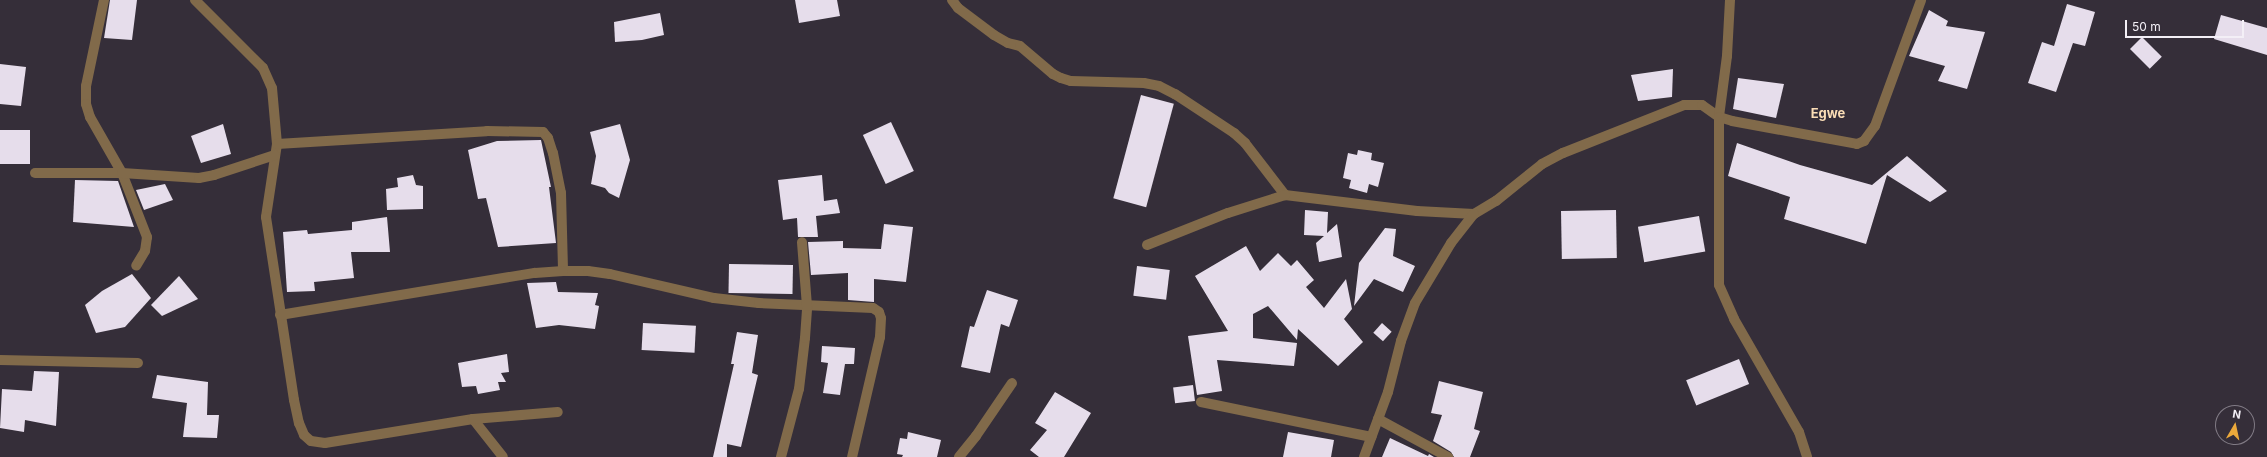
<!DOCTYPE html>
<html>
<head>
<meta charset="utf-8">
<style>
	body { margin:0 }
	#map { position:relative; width:2267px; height:457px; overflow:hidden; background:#352e39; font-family:Inter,sans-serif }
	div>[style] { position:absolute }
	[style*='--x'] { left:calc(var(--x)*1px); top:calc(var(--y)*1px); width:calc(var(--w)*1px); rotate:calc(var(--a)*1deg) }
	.building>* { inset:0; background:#e6ddeb; transform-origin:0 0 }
	.minor>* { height:10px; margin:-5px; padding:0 5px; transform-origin:5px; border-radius:5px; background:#816a4a }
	span { translate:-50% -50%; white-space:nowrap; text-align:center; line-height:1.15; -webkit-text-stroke:4px #352e39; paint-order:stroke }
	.quarter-label { font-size:13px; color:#faddb6; font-weight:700 }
	.north { position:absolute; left:2215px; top:405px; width:40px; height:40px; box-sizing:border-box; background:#352e39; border:1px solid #817b85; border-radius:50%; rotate:9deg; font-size:11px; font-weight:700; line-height:16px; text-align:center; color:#f3eff6 }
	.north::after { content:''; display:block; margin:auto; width:14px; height:18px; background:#eca93b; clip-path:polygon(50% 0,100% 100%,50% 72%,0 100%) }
	.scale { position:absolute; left:2125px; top:20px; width:119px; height:18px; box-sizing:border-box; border:2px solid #f3eff6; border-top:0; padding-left:5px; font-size:12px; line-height:14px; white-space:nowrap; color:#f3eff6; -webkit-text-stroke:3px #352e39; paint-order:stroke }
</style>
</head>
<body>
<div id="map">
	<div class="building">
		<i style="clip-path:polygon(110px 0,137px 0,132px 40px,104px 38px)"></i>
		<i style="clip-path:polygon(795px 0,837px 0,840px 16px,799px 23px)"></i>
		<i style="clip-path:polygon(2067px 4px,2095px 12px,2085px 46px,2073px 43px,2056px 92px,2028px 83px,2042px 42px,2054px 46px)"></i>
		<i style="clip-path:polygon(1929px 10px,1948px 21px,1946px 26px,1985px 32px,1967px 89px,1938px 81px,1945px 66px,1909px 56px)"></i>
		<i style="clip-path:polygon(660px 13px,664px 35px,642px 40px,615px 42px,614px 22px)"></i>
		<i style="clip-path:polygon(2221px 15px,2267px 28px,2267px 55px,2214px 39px)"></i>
		<i style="left:2142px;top:37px;width:28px;height:17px;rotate:45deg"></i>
		<i style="clip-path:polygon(0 64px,26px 67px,21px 106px,0 104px)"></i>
		<i style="clip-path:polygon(1673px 69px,1672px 97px,1638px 101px,1631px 75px)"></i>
		<i style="clip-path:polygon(1738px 78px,1784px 84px,1776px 118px,1733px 109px)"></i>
		<i style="left:1141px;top:95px;width:34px;height:107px;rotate:15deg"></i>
		<i style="left:891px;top:122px;width:54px;height:31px;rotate:65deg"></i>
		<i style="clip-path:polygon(223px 124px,231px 154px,201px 163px,191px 136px)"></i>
		<i style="clip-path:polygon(620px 124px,630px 160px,619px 198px,609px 193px,605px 188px,591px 184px,596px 156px,590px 132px)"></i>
		<i style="left:0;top:130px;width:30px;height:34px"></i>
		<i style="clip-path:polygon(541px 140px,551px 187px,549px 187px,556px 243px,498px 247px,486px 198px,478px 199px,468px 150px,497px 141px)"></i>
		<i style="clip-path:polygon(1737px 143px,1800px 165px,1872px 185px,1907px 156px,1947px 191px,1930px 202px,1887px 175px,1866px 244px,1784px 219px,1790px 197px,1728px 176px)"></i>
		<i style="clip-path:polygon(1358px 150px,1372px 153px,1371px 160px,1384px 163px,1378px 187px,1369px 184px,1367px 193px,1349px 188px,1351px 180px,1343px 178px,1348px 153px,1357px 155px)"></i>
		<i style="clip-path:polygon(413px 175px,416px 185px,423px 186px,423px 209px,387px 210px,386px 189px,398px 187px,397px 178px)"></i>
		<i style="clip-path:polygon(822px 175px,824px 201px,837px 199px,840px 213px,816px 216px,818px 237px,798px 237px,797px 218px,783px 220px,778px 180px)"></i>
		<i style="clip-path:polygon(75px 180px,118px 181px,134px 227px,73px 222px)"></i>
		<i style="clip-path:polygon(165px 184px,173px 200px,144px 210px,136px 190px)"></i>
		<i style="clip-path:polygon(1305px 210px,1328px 212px,1327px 233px,1337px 224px,1342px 257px,1319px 262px,1316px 243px,1324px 236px,1304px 235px)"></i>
		<i style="left:1616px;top:210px;width:48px;height:55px;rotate:89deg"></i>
		<i style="left:1699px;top:216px;width:36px;height:62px;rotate:80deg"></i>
		<i style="clip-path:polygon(387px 217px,390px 252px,351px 252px,354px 278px,314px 282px,315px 291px,287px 292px,283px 232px,307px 230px,308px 234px,352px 230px,352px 222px)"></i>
		<i style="clip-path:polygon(884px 224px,913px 227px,906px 282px,874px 279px,874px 302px,848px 300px,848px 273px,811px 275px,808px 242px,843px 241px,843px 248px,881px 249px)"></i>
		<i style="clip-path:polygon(1385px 228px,1396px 229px,1393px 256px,1415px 266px,1403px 292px,1374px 279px,1354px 306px,1359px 263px)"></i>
		<i style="clip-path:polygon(1246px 246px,1260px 271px,1278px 253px,1291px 266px,1297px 260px,1314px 280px,1306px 287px,1324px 308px,1346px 279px,1352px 309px,1344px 319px,1363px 342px,1338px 366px,1298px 329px,1297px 340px,1268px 306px,1253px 314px,1253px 338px,1297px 343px,1294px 366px,1217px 360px,1222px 391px,1197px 395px,1188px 336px,1228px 331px,1195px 276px)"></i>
		<i style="left:729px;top:264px;width:64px;height:29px;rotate:1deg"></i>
		<i style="left:1137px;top:266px;width:33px;height:30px;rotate:7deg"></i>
		<i style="clip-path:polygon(132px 274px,151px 298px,125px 327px,96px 333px,85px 305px,102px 291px)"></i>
		<i style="clip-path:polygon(179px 276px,198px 299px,162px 316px,151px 305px)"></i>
		<i style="clip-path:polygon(556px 282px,558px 292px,598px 293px,595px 305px,599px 306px,595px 329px,559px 325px,536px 328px,527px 283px)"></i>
		<i style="clip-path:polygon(987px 290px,1018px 300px,1009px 327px,1001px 324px,990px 373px,961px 367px,970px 326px,974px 327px)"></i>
		<i style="left:643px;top:323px;width:53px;height:27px;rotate:3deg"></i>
		<i style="left:1382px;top:323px;width:13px;height:13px;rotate:42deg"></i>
		<i style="clip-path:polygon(737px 332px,758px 335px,752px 373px,758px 375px,741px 447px,727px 444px,727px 457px,713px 457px,734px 364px,731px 364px)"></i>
		<i style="clip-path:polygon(822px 346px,855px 348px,854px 364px,845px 364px,840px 395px,823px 393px,828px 363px,821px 362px)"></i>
		<i style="clip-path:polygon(507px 354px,509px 372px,501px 373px,506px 382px,498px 382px,500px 390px,478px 394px,476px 386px,462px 387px,458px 363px)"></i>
		<i style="left:1739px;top:359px;width:27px;height:57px;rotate:68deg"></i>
		<i style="clip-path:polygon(34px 371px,59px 372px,56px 426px,25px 420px,24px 432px,0 428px,2px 389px,32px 391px)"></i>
		<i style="clip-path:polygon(157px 375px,208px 382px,207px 415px,219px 415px,217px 438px,183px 437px,187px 403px,152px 398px)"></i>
		<i style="clip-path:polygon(1439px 381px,1483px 392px,1474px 429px,1480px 431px,1470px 457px,1454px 457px,1451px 452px,1433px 441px,1442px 415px,1431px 413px)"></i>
		<i style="left:1193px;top:385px;width:16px;height:20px;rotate:83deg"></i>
		<i style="clip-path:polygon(1055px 392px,1091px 413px,1064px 457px,1039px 457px,1030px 450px,1047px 430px,1035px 423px)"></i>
		<i style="clip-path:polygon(908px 432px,941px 440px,937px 457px,902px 457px,903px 455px,897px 454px,900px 438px,907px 439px)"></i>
		<i style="clip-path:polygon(1288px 432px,1334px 440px,1331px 457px,1283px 457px)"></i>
		<i style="clip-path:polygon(1390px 438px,1428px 456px,1429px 454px,1434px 457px,1382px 457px)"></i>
	</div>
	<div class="minor">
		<i style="--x:104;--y:0;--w:88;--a:101.8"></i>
		<i style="--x:86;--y:86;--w:18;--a:90"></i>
		<i style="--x:86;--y:104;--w:14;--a:73"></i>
		<i style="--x:90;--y:117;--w:64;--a:60.3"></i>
		<i style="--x:122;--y:173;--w:69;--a:68.7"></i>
		<i style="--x:147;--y:237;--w:14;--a:98"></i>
		<i style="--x:145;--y:251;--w:17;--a:121"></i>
		<i style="--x:195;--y:0;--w:96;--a:45"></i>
		<i style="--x:263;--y:68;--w:22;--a:66"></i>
		<i style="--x:272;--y:88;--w:56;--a:84.9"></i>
		<i style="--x:277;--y:144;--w:74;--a:98.6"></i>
		<i style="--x:266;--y:217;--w:185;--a:81.3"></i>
		<i style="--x:294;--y:400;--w:24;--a:78"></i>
		<i style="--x:299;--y:423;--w:13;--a:67"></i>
		<i style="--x:304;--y:435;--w:9;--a:41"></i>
		<i style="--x:311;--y:441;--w:14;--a:8"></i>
		<i style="--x:325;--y:443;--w:150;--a:-9.2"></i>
		<i style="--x:473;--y:419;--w:48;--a:51.7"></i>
		<i style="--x:952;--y:0;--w:10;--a:53"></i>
		<i style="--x:958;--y:8;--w:45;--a:36.9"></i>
		<i style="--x:994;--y:35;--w:16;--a:30"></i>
		<i style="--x:1008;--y:43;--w:12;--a:14"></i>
		<i style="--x:1020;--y:46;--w:43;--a:40.3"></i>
		<i style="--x:1053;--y:74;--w:9;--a:27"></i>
		<i style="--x:1061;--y:78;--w:10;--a:17"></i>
		<i style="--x:1071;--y:81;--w:73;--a:1.6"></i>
		<i style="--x:1144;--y:83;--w:15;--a:11"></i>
		<i style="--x:1159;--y:86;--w:18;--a:27"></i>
		<i style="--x:1175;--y:94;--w:71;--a:33.5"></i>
		<i style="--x:1234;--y:133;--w:15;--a:42"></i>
		<i style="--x:1245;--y:143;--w:66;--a:52.4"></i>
		<i style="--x:1285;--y:195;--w:133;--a:6.9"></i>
		<i style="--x:1417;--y:211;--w:57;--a:3"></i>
		<i style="--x:1474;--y:214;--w:26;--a:-31"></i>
		<i style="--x:1496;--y:201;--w:59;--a:-38.8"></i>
		<i style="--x:1542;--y:164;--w:24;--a:-28"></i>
		<i style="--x:1563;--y:153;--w:130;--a:-21.6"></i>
		<i style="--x:1684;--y:105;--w:18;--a:0"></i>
		<i style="--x:1702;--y:105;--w:21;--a:35"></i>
		<i style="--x:1719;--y:117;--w:14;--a:17"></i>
		<i style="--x:1732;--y:121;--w:127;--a:10.4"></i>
		<i style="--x:1857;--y:144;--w:8;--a:-23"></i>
		<i style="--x:1864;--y:141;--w:19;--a:-54"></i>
		<i style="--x:1875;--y:126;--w:134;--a:-69.9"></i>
		<i style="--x:1730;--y:0;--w:56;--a:93.1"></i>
		<i style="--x:1727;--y:56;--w:62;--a:97.5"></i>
		<i style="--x:1719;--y:117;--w:168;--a:90"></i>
		<i style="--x:1719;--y:285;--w:37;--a:66"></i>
		<i style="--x:1734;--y:319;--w:130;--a:60.1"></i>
		<i style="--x:1799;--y:432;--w:26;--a:72"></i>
		<i style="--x:277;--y:144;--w:210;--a:-3.5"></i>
		<i style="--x:487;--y:131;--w:56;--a:1"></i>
		<i style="--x:543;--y:132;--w:8;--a:50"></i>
		<i style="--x:548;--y:138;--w:16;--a:72"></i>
		<i style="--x:553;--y:153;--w:41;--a:78.7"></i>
		<i style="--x:561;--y:193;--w:78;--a:88.5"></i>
		<i style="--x:563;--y:271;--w:25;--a:0"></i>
		<i style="--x:588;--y:271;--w:22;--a:8"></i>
		<i style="--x:610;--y:274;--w:107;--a:13"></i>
		<i style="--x:714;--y:298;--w:45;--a:6.3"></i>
		<i style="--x:759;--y:303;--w:114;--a:2.5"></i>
		<i style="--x:873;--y:308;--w:7;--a:34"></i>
		<i style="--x:879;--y:312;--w:6;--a:72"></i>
		<i style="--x:881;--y:318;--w:19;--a:93"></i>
		<i style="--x:880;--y:337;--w:123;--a:103.1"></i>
		<i style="--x:35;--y:173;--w:87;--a:0"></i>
		<i style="--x:122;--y:173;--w:77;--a:3.7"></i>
		<i style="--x:199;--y:178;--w:15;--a:-11"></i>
		<i style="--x:214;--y:175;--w:64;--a:-18.2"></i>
		<i style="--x:1147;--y:245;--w:87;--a:-21.6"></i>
		<i style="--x:1228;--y:213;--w:60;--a:-17.5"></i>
		<i style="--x:280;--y:315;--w:258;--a:-9.4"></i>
		<i style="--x:535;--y:273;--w:28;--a:-4"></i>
		<i style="--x:0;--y:360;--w:138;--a:1.2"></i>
		<i style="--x:1201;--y:402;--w:174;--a:11.6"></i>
		<i style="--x:473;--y:419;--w:85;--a:-4.7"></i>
		<i style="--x:1378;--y:419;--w:80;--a:28.5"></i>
		<i style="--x:781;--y:457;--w:70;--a:-75.2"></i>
		<i style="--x:799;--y:389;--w:51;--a:-83.3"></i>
		<i style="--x:805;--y:338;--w:32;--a:-86"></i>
		<i style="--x:807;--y:306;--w:64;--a:-94.5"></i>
		<i style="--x:959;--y:457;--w:27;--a:-51"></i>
		<i style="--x:976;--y:436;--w:64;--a:-55.8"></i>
		<i style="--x:1364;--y:457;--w:69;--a:-69.7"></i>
		<i style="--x:1388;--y:392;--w:53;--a:-75.7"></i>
		<i style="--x:1401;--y:341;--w:40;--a:-69.8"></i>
		<i style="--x:1415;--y:303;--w:70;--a:-59"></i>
		<i style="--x:1451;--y:243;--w:37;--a:-52"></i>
	</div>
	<div class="quarter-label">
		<span style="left:1828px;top:113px">Egwe</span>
	</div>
	<div class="north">N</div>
	<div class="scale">50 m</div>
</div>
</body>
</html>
